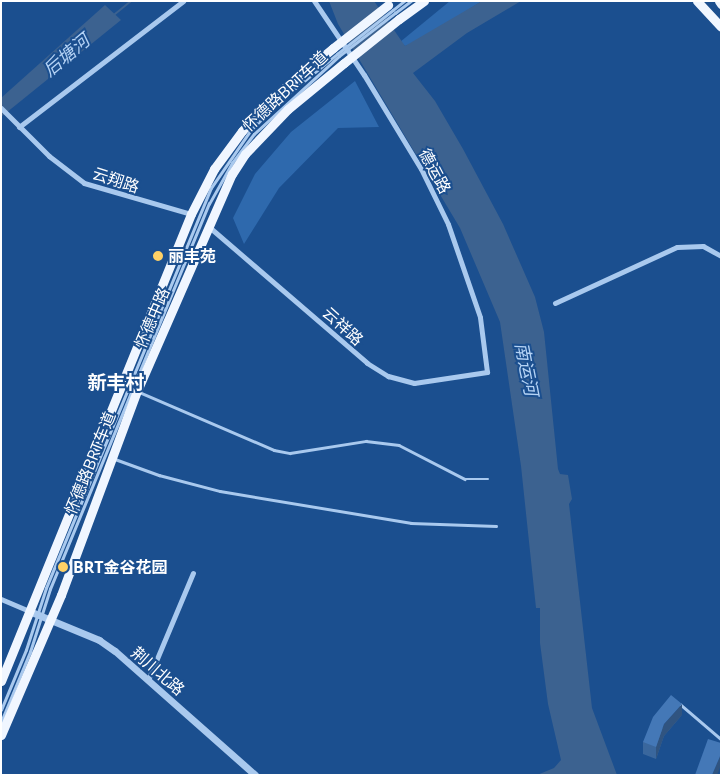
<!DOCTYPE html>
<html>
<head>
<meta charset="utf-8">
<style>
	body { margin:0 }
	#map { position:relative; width:722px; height:776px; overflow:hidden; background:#1b4f8f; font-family:"Open Sans","Noto Sans SC",sans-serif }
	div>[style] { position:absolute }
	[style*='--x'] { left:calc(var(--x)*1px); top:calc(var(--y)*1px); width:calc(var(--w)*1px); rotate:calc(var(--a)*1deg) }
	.green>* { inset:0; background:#2e69ad }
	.water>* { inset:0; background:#3c6290 }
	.stream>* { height:2px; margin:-1px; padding:0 1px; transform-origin:1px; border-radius:1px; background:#3c6290 }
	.service>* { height:2.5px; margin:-1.25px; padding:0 1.25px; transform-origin:1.25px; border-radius:1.25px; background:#a9c9ee }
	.minor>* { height:5px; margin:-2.5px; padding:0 2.5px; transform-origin:2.5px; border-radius:2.5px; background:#a9c9ee }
	.tertiary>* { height:7px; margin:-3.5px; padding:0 3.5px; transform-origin:3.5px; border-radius:3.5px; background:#a9c9ee }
	.primary>* { height:9px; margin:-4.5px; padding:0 4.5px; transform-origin:4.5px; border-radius:4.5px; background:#f0f6ff }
	.service-bridge>* { height:2.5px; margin:-1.25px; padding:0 1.25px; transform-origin:1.25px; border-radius:1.25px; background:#a9c9ee }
	.primary-bridge>* { height:9px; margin:-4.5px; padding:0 4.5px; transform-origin:4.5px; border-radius:4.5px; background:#f0f6ff }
	.wall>* { inset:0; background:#3a679d }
	.shaded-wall>* { inset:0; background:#305480 }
	.building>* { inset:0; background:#4478b7 }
	.dots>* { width:14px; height:14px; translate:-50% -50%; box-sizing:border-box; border:2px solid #1b4f8f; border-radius:50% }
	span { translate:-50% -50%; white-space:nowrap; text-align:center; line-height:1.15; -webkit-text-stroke:4px #1b4f8f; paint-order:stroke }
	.street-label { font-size:16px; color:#fff }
	.poi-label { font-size:16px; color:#fff; font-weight:700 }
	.left { translate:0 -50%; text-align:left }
	.water-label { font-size:18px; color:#b5d3f5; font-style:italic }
	.quarter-label { font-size:19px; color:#fff; font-weight:700 }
	.frame { position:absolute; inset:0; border:2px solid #fff; pointer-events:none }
</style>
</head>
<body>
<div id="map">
	<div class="green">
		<i style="clip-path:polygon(450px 1px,482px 1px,417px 42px,405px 46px,400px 42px)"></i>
		<i style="clip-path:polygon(355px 81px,379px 127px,338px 128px,279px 188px,244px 244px,233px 218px,255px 174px,291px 132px)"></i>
	</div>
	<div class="water">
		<i style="clip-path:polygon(329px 1px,374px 1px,405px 46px,482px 1px,521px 1px,467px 33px,413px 73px,435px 101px,463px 149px,503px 224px,535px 297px,544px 332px,558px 469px,560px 474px,568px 475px,572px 499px,569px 504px,592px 708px,617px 775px,537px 775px,554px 768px,561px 760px,548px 704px,540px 643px,540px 608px,536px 608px,521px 466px,500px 322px,460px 228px,338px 24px)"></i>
		<i style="clip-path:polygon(105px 5px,121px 20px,1px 117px,1px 98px)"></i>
	</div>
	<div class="stream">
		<i style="--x:115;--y:14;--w:21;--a:-39"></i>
	</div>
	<div class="service">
		<i style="--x:393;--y:10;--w:14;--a:-39"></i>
		<i style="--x:395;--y:13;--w:20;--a:-37"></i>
		<i style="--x:139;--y:392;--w:147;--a:23.2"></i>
		<i style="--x:274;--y:450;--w:16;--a:11"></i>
		<i style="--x:290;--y:453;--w:77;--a:-9"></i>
		<i style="--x:366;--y:441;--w:33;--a:7"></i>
		<i style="--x:399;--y:445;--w:74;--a:27.3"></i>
		<i style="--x:465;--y:479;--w:23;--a:0"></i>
		<i style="--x:115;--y:459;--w:47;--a:20"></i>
		<i style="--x:159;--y:475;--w:63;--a:14.7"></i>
		<i style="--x:220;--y:491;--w:194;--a:9.5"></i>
		<i style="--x:411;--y:523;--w:85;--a:2"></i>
		<i style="--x:680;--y:704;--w:54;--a:40.5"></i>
		<i style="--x:1;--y:710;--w:65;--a:-67.4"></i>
		<i style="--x:26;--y:650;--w:65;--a:-72.1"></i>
		<i style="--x:46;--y:588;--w:433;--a:-67.6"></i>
		<i style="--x:211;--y:188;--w:69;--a:-55.6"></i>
		<i style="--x:250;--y:131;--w:37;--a:-46"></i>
		<i style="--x:276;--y:104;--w:79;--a:-39.3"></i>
		<i style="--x:1;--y:722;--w:76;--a:-67.5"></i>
		<i style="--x:30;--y:652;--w:66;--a:-72.4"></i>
		<i style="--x:50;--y:589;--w:417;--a:-67.6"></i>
		<i style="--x:209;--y:204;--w:47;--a:-60.7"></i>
		<i style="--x:232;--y:163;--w:36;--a:-53"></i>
		<i style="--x:254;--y:134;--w:115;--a:-42.5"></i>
	</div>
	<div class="minor">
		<i style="--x:1;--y:108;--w:68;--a:45"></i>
		<i style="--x:49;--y:156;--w:44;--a:37.6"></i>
		<i style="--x:84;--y:183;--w:111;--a:16.2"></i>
		<i style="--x:19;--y:127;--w:207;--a:-37.5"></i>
		<i style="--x:208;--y:226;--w:210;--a:40.7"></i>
		<i style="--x:367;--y:363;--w:25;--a:32"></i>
		<i style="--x:388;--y:376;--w:27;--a:15"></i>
		<i style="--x:414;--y:383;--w:74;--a:-8.6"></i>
		<i style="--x:487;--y:372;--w:55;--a:-97.3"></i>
		<i style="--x:480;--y:317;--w:98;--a:-109"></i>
		<i style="--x:448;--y:224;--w:61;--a:-116.1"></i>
		<i style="--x:421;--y:169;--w:110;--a:-121.2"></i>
		<i style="--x:364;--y:75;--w:89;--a:-124"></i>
		<i style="--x:555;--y:303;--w:134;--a:-24.7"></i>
		<i style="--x:677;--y:247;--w:26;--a:-2"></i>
		<i style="--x:703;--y:246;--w:21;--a:29"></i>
		<i style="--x:1;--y:599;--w:30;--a:23"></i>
		<i style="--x:148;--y:680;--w:116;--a:-67.2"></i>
	</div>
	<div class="tertiary">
		<i style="--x:29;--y:611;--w:76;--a:22.5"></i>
		<i style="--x:99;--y:640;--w:19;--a:35"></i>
		<i style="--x:115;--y:651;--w:187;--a:41.5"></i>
	</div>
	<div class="primary">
		<i style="--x:697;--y:1;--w:35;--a:47"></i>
		<i style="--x:719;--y:1;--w:4;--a:56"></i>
		<i style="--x:399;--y:19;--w:31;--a:-36"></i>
		<i style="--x:1;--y:681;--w:504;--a:-67.86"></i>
		<i style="--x:191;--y:214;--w:51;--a:-62.9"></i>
		<i style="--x:214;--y:169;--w:47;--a:-53.6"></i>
		<i style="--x:242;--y:131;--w:45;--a:-47.7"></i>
		<i style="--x:272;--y:98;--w:79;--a:-39.3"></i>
		<i style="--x:1;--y:735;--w:152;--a:-66.8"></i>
		<i style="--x:61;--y:595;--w:218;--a:-69.6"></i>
		<i style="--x:137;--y:391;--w:237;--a:-66.4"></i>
		<i style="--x:232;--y:174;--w:24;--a:-57"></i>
		<i style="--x:245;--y:154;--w:62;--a:-46.3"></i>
		<i style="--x:288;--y:109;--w:72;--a:-39.4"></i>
	</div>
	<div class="service-bridge">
		<i style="--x:337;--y:54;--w:71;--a:-38.2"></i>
		<i style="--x:339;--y:56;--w:71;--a:-37.5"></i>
	</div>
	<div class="primary-bridge">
		<i style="--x:333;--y:48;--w:70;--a:-38"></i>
		<i style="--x:344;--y:63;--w:70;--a:-38.7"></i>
	</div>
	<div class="wall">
		<i style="clip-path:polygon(682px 715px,664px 736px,656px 759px,643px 754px,643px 742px)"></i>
	</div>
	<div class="shaded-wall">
		<i style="clip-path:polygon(682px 704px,682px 715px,664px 736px,656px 759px,656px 747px,664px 724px)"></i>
		<i style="clip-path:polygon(721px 754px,721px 765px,717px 775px,712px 775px)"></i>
	</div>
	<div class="building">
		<i style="clip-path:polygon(671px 695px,682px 704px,664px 724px,656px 747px,643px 742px,653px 717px)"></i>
		<i style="clip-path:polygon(708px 739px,721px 743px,721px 754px,712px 775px,695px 775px)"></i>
	</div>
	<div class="dots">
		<i style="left:158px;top:256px;background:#ffd166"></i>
		<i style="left:63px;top:567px;background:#ffd166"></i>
	</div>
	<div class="street-label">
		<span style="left:285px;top:91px;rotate:-43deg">怀德路BRT车道</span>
		<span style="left:435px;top:171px;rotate:62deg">德运路</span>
		<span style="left:116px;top:180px;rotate:18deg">云翔路</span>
		<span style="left:152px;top:318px;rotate:-67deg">怀德中路</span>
		<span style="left:343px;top:326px;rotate:42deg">云祥路</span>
		<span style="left:90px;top:463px;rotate:-68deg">怀德路BRT车道</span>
		<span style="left:158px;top:671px;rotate:41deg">荆川北路</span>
	</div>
	<div class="poi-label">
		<span class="left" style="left:168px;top:256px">丽丰苑</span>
		<span class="left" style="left:73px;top:567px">BRT金谷花园</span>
	</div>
	<div class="water-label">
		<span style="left:66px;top:55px;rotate:-40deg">后塘河</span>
		<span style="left:527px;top:369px;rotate:79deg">南运河</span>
	</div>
	<div class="quarter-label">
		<span style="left:116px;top:383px">新丰村</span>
	</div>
	<div class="frame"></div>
</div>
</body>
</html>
